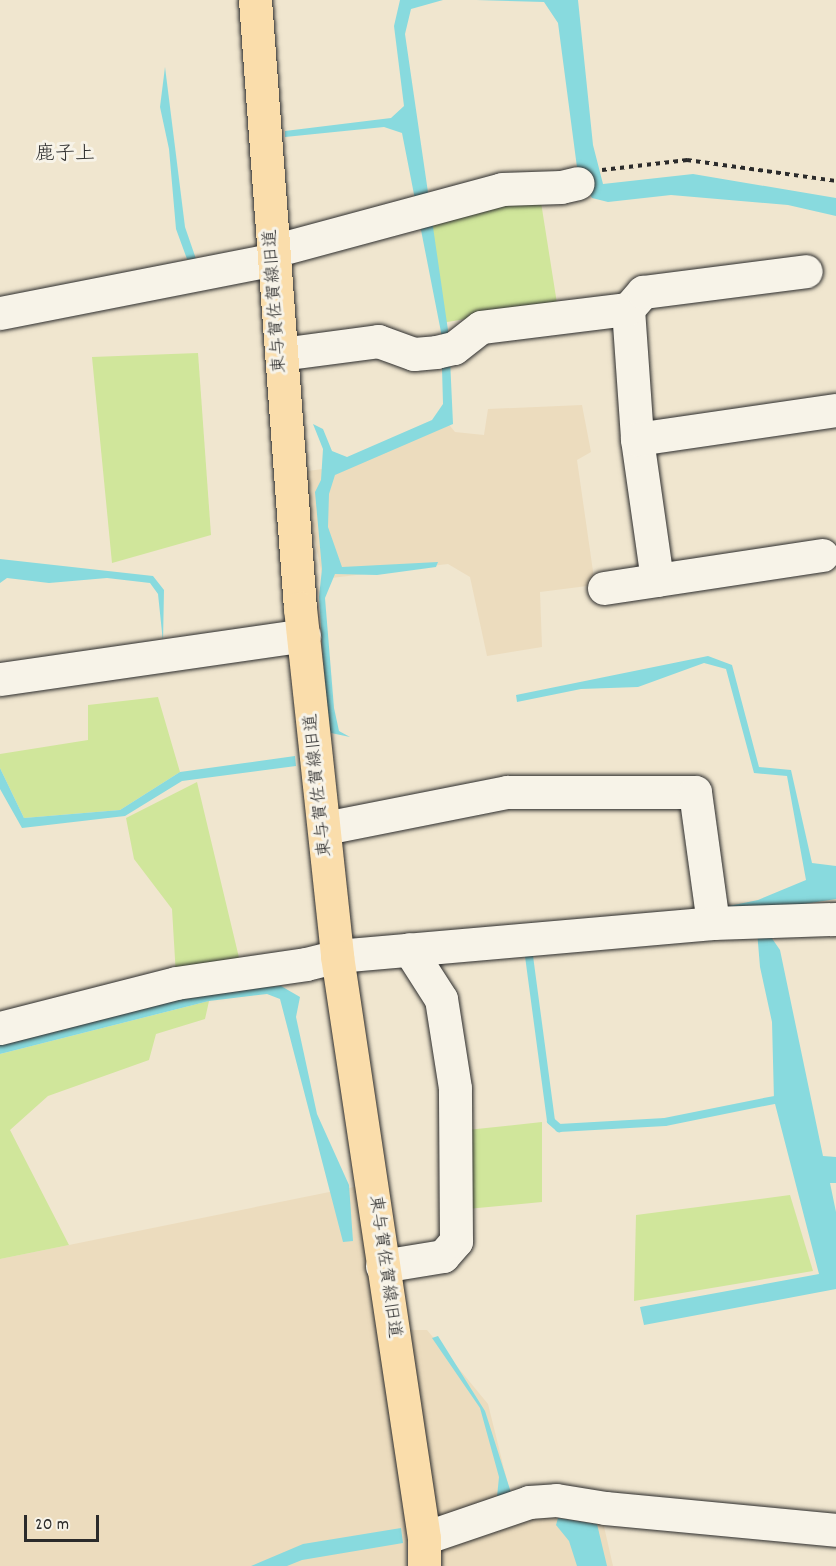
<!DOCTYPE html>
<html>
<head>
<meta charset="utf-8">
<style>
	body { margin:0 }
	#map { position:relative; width:836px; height:1566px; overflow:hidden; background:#f0e6cf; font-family:Dekko,"Klee One",sans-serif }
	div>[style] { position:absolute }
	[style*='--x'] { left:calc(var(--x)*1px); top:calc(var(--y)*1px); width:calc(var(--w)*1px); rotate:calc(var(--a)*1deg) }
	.built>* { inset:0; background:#ecdcbe }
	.green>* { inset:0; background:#d0e69b; transform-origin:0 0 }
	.water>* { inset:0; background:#88dade }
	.stream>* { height:8px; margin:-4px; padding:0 4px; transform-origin:4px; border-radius:4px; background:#88dade }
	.path>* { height:4px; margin-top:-2px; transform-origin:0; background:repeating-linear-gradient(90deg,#2b2b2b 0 4.5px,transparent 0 9px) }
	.roads { filter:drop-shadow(0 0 2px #2b2b2b) drop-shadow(0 0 2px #2b2b2b) }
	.minor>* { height:33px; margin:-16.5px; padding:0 16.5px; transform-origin:16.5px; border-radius:16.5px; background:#f7f3e8 }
	.major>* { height:33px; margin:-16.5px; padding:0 16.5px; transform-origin:16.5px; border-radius:16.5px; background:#faddab }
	span { translate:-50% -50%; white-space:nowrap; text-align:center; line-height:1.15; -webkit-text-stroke:6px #f7f3e8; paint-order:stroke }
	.street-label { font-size:18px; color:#2b2b2b }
	.neighbourhood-label { font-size:20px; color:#2b2b2b }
	.scale { position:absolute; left:24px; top:1515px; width:75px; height:27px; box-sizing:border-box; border:3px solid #2b2b2b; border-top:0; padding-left:8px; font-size:18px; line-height:21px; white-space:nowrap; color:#2b2b2b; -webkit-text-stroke:4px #f7f3e8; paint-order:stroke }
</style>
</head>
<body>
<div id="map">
	<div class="built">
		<i style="clip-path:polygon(582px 405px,591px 452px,577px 460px,595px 585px,540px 592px,542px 647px,487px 656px,470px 577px,448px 564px,323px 579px,300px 472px,330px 468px,446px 421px,455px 432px,484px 435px,488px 409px)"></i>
		<i style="clip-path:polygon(359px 1186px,406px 1523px,406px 1566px,0 1566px,0 1259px)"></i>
		<i style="clip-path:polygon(404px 1330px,427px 1330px,488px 1404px,515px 1513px,552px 1505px,603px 1522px,613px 1566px,442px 1566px,440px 1529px)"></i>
	</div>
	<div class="green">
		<i style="left:540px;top:196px;width:110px;height:118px;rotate:81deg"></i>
		<i style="clip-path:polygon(198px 353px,211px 535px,112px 563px,92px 357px)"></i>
		<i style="clip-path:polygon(158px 697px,180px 772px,120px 810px,24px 818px,0 768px,0 754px,88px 740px,88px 705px)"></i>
		<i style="clip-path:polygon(197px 782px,241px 966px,176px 976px,172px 909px,134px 859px,126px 818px)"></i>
		<i style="clip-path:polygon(209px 1001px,205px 1019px,156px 1034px,149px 1060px,48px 1096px,10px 1130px,69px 1245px,0 1259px,0 1054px)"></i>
		<i style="clip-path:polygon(542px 1122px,542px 1202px,467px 1209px,467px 1130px)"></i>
		<i style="clip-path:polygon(790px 1195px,813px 1271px,634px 1301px,636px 1215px)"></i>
	</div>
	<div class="water">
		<i style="clip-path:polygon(400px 0,443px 0,411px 9px,405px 34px,449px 337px,453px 424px,335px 475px,329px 494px,328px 527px,342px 567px,438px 562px,436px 567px,377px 575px,335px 574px,325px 598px,334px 708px,339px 731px,350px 737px,331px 733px,327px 718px,319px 597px,322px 569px,315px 492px,321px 480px,323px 449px,313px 424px,323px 429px,332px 451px,347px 457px,432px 420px,443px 404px,441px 332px,402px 133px,384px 127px,285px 137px,285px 131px,391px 118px,404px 106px,394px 26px)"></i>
		<i style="clip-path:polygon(476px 0,578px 0,593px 145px,603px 184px,693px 174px,836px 198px,836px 216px,788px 205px,671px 195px,608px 202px,592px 198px,578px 175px,558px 23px,544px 2px)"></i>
		<i style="clip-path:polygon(165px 67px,185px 227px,196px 259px,187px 259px,176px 229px,169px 149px,160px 107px)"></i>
		<i style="clip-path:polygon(0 559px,153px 576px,164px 590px,163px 642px,158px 594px,150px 583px,107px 578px,49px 583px,7px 578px,0 583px)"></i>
		<i style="clip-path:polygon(708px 656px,732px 665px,759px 767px,791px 770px,812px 863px,836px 866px,836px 899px,791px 906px,769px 934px,780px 950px,823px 1156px,836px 1157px,836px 1183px,830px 1183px,836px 1212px,836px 1289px,644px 1325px,640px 1307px,819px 1274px,774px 1100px,772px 1022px,760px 967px,755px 907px,724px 907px,758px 900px,806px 880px,787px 776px,754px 773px,726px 669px,704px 663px,638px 687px,581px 689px,517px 702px,516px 695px)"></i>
		<i style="clip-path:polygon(295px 756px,296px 766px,182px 781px,125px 816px,22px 828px,0 789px,0 768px,24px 818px,120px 810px,180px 772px)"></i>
		<i style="clip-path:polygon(281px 986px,300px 997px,296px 1017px,317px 1114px,349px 1185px,353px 1241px,343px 1242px,280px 999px,267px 994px,209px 1001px,0 1054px,0 1045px,104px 1014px,208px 990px)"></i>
		<i style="clip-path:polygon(438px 1336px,485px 1411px,513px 1499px,497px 1497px,499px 1477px,480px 1408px,432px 1338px)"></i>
		<i style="clip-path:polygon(558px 1518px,597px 1524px,607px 1566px,577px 1566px,569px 1541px,556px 1525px)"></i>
		<i style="clip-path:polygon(401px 1528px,403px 1543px,302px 1560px,287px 1566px,251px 1566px,303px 1544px)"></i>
	</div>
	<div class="stream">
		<i style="--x:529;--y:956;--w:166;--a:82.4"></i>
		<i style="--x:551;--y:1121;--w:11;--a:41"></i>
		<i style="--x:559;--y:1128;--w:106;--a:-3.2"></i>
		<i style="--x:665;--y:1122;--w:111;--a:-11.4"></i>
	</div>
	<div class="path">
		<i style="--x:602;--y:170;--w:86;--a:-6.7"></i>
		<i style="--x:687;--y:160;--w:150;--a:8"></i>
	</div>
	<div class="roads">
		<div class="minor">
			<i style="--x:273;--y:251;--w:237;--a:-15.1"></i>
			<i style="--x:502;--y:189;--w:59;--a:-1.9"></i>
			<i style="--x:561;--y:187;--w:17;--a:-13"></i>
			<i style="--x:628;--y:309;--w:130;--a:86"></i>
			<i style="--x:637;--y:439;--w:142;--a:81.9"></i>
			<i style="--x:657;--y:580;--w:167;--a:-8.6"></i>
			<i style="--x:0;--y:313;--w:279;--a:-11.1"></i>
			<i style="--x:281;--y:354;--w:98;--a:-7.6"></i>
			<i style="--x:378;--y:341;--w:38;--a:20"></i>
			<i style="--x:414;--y:354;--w:22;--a:-5"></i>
			<i style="--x:436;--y:352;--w:18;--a:-13"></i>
			<i style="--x:454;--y:348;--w:34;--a:-38"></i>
			<i style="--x:481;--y:327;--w:148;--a:-7"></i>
			<i style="--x:628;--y:309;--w:23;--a:-49"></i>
			<i style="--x:643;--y:292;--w:164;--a:-7.3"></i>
			<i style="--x:637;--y:439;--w:201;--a:-8.3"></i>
			<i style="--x:604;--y:588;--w:54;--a:-8.6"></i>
			<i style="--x:0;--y:679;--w:307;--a:-8.2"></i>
			<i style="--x:325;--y:828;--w:186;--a:-11.2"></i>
			<i style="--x:507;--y:792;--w:188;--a:0"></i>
			<i style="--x:695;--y:792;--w:132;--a:82.2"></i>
			<i style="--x:0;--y:1028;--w:182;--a:-14.3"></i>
			<i style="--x:176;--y:983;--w:131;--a:-8.3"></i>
			<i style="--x:306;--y:964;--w:32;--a:-14"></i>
			<i style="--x:337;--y:956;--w:377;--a:-5"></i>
			<i style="--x:713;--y:923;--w:123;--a:-1.9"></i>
			<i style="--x:382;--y:1266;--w:62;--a:-9.3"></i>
			<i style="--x:443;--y:1256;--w:20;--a:-49"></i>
			<i style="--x:456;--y:1241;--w:153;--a:-90.4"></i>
			<i style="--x:455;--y:1088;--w:90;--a:-98.9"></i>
			<i style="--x:441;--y:999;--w:59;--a:-122.6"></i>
			<i style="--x:424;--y:1538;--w:111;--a:-18.9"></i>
			<i style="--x:529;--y:1502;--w:27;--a:-4"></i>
			<i style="--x:556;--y:1500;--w:50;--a:9.3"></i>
			<i style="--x:605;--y:1508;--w:232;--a:5.4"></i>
		</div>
		<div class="major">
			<i style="--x:255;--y:0;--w:610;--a:85.77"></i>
			<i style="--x:300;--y:608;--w:350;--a:83.9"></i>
			<i style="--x:337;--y:956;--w:588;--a:81.5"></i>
			<i style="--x:424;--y:1538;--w:28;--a:90"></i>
		</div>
	</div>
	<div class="street-label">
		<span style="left:277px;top:301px;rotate:-94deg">東与賀佐賀線旧道</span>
		<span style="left:320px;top:785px;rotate:-96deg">東与賀佐賀線旧道</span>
		<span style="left:383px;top:1267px;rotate:82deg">東与賀佐賀線旧道</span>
	</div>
	<div class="neighbourhood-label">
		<span style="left:65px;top:155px">鹿子上</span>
	</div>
	<div class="scale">20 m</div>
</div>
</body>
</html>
